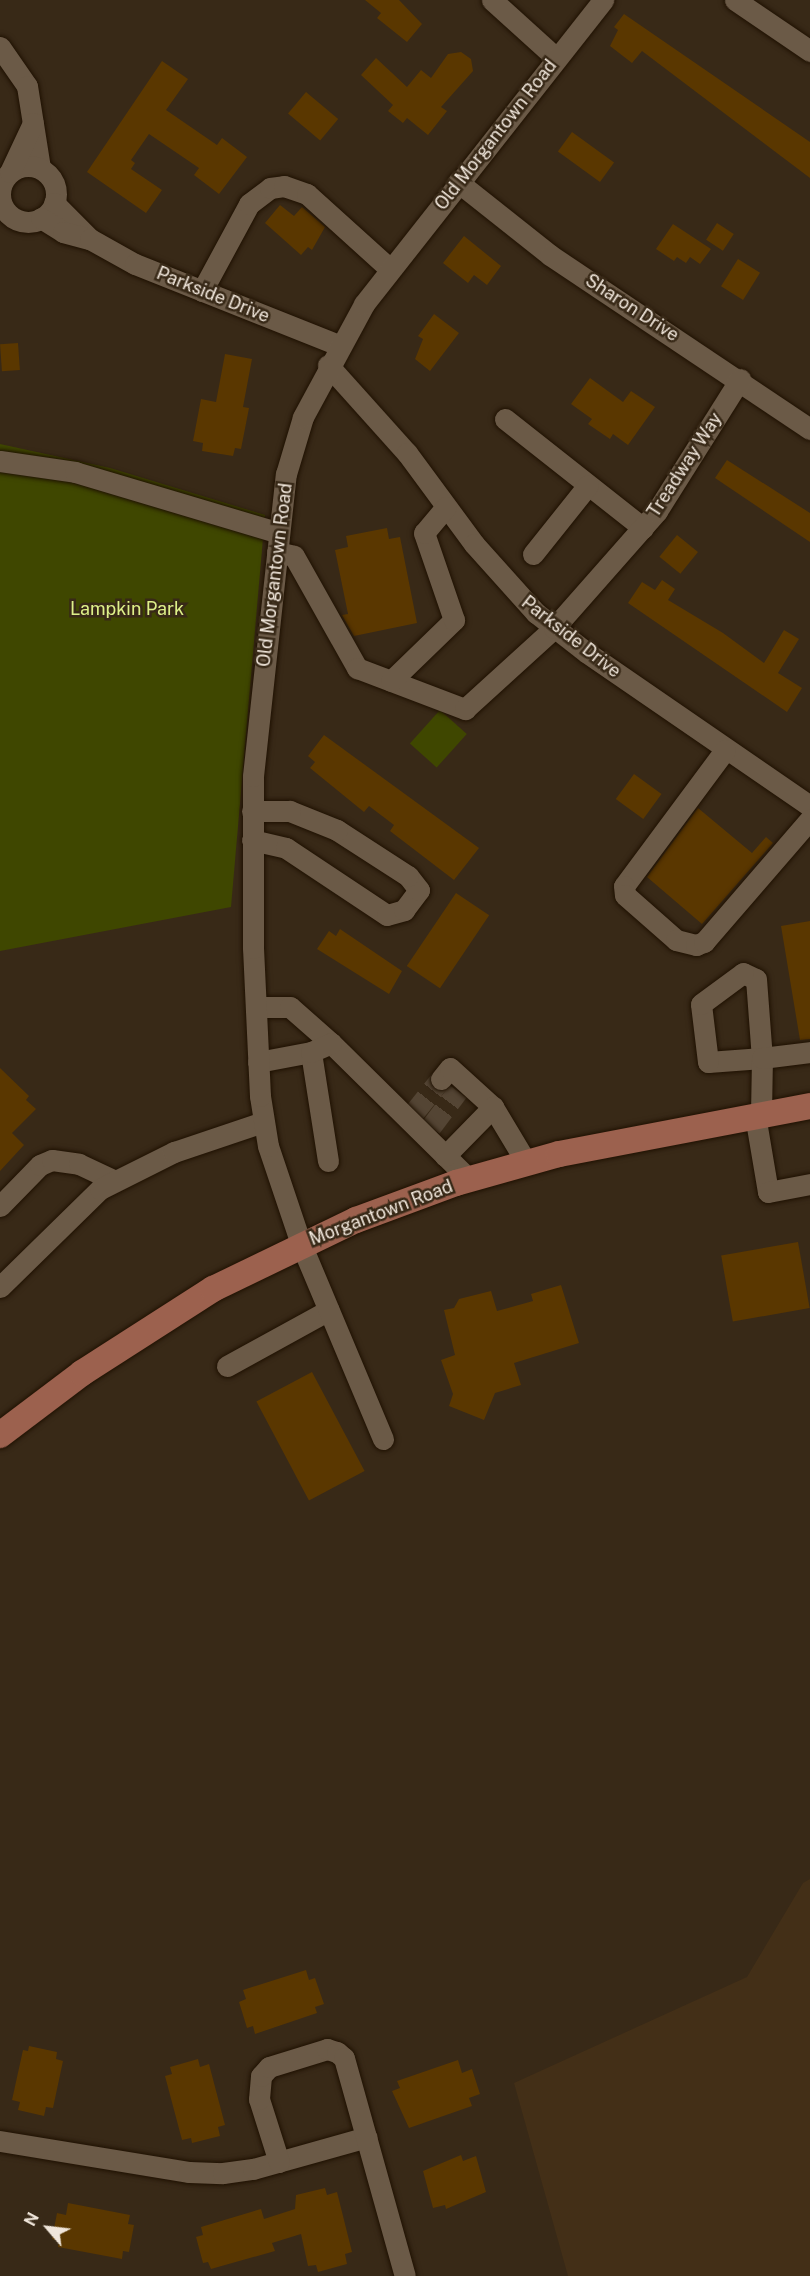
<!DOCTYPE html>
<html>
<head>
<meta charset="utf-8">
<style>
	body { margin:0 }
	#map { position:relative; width:810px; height:2276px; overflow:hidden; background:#382917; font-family:"Public Sans",sans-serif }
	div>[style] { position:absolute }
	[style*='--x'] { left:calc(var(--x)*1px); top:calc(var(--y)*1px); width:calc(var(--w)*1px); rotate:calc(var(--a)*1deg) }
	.built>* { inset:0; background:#432f17 }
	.green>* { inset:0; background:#3f4700; transform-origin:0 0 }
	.building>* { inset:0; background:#5a3700; transform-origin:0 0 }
	.minor-tunnel>* { height:21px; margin-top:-10.5px; transform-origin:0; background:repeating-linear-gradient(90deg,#544534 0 21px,transparent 0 31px) }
	.roads { filter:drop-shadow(0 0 2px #1f1102) drop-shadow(0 0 2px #1f1102) }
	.minor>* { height:21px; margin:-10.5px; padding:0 10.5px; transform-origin:10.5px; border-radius:10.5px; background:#6b5a47 }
	.minor>.ring { margin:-10.5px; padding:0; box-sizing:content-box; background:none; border:21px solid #6b5a47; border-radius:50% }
	.major>* { height:26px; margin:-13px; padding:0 13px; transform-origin:13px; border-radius:13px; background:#9c614e }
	span { translate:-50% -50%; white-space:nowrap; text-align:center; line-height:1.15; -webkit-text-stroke:5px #382917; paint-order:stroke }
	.street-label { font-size:18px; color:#f0e6db }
	.park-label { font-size:18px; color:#def089 }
	.north { position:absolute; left:18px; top:2198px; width:60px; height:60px; -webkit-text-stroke:4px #382917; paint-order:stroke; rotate:298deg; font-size:16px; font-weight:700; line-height:24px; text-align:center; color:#f0e6db }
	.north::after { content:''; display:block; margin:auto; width:21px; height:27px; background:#f0e6db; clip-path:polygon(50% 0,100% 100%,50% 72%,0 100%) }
</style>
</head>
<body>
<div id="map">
	<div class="built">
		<i style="clip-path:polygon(810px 1879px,810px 2276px,568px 2276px,514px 2083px,747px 1977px,803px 1883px)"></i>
	</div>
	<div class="green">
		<i style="clip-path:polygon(0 444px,110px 468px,265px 515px,231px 907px,0 951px)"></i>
		<i style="left:440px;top:710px;width:36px;height:45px;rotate:42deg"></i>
	</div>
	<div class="building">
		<i style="clip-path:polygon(365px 0,399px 0,422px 24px,407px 42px,377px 18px,381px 13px)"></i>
		<i style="clip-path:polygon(624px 14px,810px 142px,810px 178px,642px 51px,632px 63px,610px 46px,618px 30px,614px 27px)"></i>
		<i style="clip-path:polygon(461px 52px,471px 59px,473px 71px,441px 107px,447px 111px,428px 135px,407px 118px,403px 123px,388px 111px,393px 105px,361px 75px,376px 58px,407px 87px,421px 70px,431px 78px,448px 54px)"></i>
		<i style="clip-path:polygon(162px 61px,188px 79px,166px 110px,217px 145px,222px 138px,247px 157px,219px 194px,194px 175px,199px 168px,149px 134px,131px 160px,135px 163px,131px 169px,162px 190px,146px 213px,87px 172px)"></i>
		<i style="left:306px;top:92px;width:42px;height:28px;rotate:40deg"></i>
		<i style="left:572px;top:132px;width:52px;height:24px;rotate:36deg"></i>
		<i style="clip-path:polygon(280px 205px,294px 216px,302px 207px,325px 227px,312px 250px,308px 247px,301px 255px,265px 223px)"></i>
		<i style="left:717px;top:223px;width:20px;height:20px;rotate:33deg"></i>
		<i style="clip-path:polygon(673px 224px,711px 249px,700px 264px,690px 257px,686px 263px,677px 257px,674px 261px,656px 249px)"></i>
		<i style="clip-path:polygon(464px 236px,501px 266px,487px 285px,474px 275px,468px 283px,443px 263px)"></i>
		<i style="left:738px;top:259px;width:26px;height:32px;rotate:32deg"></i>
		<i style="clip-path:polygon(434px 314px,459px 333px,430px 371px,415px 359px,423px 339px,418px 336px)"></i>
		<i style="left:18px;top:343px;width:27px;height:18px;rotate:86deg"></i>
		<i style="clip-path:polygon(225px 354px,252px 359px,243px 407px,249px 408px,241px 449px,235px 448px,233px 456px,202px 451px,203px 443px,193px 441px,201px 399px,216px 402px)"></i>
		<i style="clip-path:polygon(590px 378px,623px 402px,631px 391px,655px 407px,628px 445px,613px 434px,610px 439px,588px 424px,592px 419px,571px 404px)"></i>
		<i style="clip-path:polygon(727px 460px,810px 513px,810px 542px,715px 478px)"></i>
		<i style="clip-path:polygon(387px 528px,389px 539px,400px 537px,417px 623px,354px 636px,342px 615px,348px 614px,335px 550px,348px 547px,346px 536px)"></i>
		<i style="left:677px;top:535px;width:27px;height:28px;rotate:39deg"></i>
		<i style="clip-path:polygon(662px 580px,675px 589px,668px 600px,723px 633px,764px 663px,784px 630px,799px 639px,778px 673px,802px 688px,787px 712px,628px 603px,642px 582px,655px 590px)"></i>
		<i style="clip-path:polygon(324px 735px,479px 848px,454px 880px,390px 831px,394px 825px,369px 806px,364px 812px,310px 768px,315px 762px,308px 756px)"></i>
		<i style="left:634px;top:774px;width:34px;height:31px;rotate:36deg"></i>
		<i style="clip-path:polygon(698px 808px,752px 853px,766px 837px,773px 843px,702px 924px,647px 877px)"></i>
		<i style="left:456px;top:893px;width:40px;height:88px;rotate:34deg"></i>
		<i style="clip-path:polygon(810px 921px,810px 1039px,800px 1040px,781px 926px)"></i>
		<i style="clip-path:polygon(340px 929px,402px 971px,389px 994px,317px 949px,329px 931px,336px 936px)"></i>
		<i style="clip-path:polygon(0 1068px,29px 1096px,26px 1100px,36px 1109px,12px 1133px,24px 1145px,0 1171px)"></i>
		<i style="left:798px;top:1242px;width:67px;height:78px;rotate:80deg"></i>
		<i style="clip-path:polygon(561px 1285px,579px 1343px,514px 1363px,521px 1385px,495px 1393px,484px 1420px,449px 1406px,453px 1394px,441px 1360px,455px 1355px,444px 1310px,454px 1308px,459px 1299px,491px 1291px,497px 1311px,533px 1301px,531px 1294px)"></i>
		<i style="left:312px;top:1372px;width:112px;height:63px;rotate:62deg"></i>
		<i style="clip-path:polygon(306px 1970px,309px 1980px,315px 1978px,324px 2004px,315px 2007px,317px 2013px,255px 2034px,253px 2026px,247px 2028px,239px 2002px,246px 1999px,243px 1990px)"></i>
		<i style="clip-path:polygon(29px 2046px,57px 2052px,56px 2059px,63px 2061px,53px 2108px,46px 2107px,44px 2116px,18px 2110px,20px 2102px,12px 2100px,23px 2050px,28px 2051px)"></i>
		<i style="clip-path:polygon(198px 2059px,200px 2067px,209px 2064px,225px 2125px,218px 2127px,220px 2136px,192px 2143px,191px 2138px,182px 2140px,165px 2076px,172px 2074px,170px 2067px)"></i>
		<i style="clip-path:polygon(458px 2060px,462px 2073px,472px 2069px,480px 2094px,469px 2098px,472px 2106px,409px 2128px,392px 2091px,400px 2088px,397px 2081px)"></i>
		<i style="clip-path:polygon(461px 2155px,463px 2161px,476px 2156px,486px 2192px,446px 2209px,445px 2205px,433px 2208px,423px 2171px)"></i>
		<i style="clip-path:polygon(325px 2188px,327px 2195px,337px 2192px,352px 2252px,345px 2254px,347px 2264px,318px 2272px,316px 2265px,308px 2266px,301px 2234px,272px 2243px,275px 2251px,211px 2269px,208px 2262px,203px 2263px,196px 2237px,203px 2235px,201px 2227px,261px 2209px,264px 2219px,295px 2209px,296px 2195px)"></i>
		<i style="clip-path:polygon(68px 2203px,130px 2215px,128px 2224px,134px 2225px,129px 2252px,123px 2251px,122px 2259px,58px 2247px,59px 2241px,52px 2239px,57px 2213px,66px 2215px)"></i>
	</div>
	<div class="minor-tunnel">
		<i style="--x:413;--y:1114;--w:45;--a:-51.3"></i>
		<i style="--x:431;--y:1127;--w:45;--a:-53.1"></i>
	</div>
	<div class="roads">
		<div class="minor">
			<i style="--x:492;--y:0;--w:86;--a:42.2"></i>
			<i style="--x:735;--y:0;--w:91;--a:34.2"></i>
			<i style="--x:0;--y:47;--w:47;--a:55.3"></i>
			<i style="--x:27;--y:86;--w:83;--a:81"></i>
			<i class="ring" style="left:0;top:166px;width:35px;height:35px"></i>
			<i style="--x:10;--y:172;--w:54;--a:-64.9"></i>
			<i style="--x:458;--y:182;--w:117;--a:38.4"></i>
			<i style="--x:550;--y:255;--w:313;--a:33.8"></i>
			<i style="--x:54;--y:203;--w:51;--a:45"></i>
			<i style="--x:41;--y:218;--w:26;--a:32"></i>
			<i style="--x:63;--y:232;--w:28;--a:15"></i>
			<i style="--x:90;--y:239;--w:51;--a:29.1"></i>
			<i style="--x:135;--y:264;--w:219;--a:21.7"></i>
			<i style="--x:202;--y:291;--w:99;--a:-61.6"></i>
			<i style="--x:249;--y:204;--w:26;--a:-37"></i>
			<i style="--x:270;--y:188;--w:14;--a:-8"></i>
			<i style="--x:284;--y:186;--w:24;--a:19"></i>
			<i style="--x:307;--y:194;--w:112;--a:42.1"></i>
			<i style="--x:328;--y:365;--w:118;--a:48.1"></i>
			<i style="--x:407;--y:453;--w:113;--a:53.6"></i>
			<i style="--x:474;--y:544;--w:93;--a:48.1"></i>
			<i style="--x:536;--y:613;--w:63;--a:38"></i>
			<i style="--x:586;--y:652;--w:272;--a:34.5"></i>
			<i style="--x:505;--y:419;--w:176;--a:38.3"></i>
			<i style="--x:0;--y:461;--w:76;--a:8.3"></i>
			<i style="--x:75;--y:472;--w:213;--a:16.6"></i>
			<i style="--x:277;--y:552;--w:17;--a:13"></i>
			<i style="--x:294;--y:556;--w:129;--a:60.6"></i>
			<i style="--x:357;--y:668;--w:116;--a:20.8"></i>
			<i style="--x:465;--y:709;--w:120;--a:-42.3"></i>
			<i style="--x:554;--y:628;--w:156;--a:-48.6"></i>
			<i style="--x:657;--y:511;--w:156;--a:-57.8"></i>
			<i style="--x:533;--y:554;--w:88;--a:-51.4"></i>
			<i style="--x:391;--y:681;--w:88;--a:-44.1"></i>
			<i style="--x:454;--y:620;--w:92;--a:-109"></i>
			<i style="--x:424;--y:533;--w:34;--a:-50"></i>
			<i style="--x:725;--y:750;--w:169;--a:126.6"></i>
			<i style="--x:624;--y:886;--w:9;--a:84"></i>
			<i style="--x:625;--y:895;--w:68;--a:41.4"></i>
			<i style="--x:676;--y:940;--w:21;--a:14"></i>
			<i style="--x:696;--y:945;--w:9;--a:-21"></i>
			<i style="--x:704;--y:942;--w:162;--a:-49.2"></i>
			<i style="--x:252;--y:840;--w:35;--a:13"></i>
			<i style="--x:286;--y:848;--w:121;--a:33.6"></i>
			<i style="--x:387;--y:915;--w:18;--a:-16"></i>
			<i style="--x:404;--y:910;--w:25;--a:-53"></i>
			<i style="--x:419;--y:890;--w:18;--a:-128"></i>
			<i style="--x:408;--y:876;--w:85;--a:-147.1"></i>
			<i style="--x:337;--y:830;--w:51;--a:-158"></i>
			<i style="--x:290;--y:811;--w:38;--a:180"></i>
			<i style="--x:743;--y:973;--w:14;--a:25"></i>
			<i style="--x:756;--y:979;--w:79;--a:85.7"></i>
			<i style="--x:762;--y:1058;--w:54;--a:175.8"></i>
			<i style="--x:708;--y:1062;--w:58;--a:-96.9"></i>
			<i style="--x:701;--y:1004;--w:52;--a:-36.4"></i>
			<i style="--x:256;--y:1007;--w:34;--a:0"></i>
			<i style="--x:290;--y:1007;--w:55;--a:41.3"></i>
			<i style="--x:331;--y:1043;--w:194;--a:44.6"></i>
			<i style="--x:258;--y:1062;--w:54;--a:-10.7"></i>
			<i style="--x:441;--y:1079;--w:14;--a:-51"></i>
			<i style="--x:450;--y:1068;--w:58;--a:42.2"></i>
			<i style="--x:493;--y:1107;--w:64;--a:59"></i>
			<i style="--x:761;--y:1114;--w:56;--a:-89"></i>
			<i style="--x:762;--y:1058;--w:48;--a:-7.1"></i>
			<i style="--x:755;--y:1115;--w:78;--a:80.4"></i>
			<i style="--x:768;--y:1192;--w:43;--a:-10.8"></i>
			<i style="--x:445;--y:1156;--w:69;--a:-45.6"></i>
			<i style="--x:328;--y:1161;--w:110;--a:-98.9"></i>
			<i style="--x:311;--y:1052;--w:22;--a:-24"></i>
			<i style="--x:0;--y:1206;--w:57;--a:-45.7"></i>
			<i style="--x:40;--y:1165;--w:13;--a:-23"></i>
			<i style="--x:52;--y:1160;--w:27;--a:8"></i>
			<i style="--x:79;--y:1164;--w:40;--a:25"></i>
			<i style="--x:0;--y:1287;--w:140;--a:-44.4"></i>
			<i style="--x:100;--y:1189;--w:83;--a:-26.6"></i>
			<i style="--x:174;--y:1152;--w:94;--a:-18.6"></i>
			<i style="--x:227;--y:1366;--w:116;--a:-28.8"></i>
			<i style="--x:383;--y:1439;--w:212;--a:-112.8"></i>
			<i style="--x:301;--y:1244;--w:103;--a:-108.6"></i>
			<i style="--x:268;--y:1146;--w:51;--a:-99.1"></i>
			<i style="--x:260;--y:1096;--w:148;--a:-92.7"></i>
			<i style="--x:253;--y:948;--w:172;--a:-90"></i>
			<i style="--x:253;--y:776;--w:304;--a:-83.8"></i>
			<i style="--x:286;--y:474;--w:59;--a:-73.4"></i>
			<i style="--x:303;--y:417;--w:128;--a:-61.6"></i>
			<i style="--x:364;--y:304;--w:387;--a:-51.8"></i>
			<i style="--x:0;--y:2141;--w:192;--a:9.3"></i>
			<i style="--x:189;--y:2172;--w:34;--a:2"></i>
			<i style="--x:223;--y:2173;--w:30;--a:-8"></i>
			<i style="--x:253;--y:2169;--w:118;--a:-15.7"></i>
			<i style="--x:279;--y:2162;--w:66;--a:-107.6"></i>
			<i style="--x:259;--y:2099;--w:23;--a:-85"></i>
			<i style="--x:261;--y:2076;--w:12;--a:-48"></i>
			<i style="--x:269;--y:2067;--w:61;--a:-17.2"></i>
			<i style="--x:327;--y:2049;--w:10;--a:17"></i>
			<i style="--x:337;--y:2052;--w:9;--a:41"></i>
			<i style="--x:344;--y:2058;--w:226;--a:74.4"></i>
		</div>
		<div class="major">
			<i style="--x:0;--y:1435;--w:103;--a:-37.1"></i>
			<i style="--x:82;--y:1373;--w:156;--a:-32.7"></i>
			<i style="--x:213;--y:1289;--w:159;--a:-25.8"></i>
			<i style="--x:356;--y:1220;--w:107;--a:-20.3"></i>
			<i style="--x:456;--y:1183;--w:107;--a:-15.7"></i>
			<i style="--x:559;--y:1154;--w:256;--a:-10.8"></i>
		</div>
	</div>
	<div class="street-label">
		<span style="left:496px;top:135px;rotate:-52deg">Old Morgantown Road</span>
		<span style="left:213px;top:295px;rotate:22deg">Parkside Drive</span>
		<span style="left:632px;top:308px;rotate:33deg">Sharon Drive</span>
		<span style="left:685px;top:465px;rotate:-57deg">Treadway Way</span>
		<span style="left:275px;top:575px;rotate:-83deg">Old Morgantown Road</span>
		<span style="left:571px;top:637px;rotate:38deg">Parkside Drive</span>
		<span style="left:381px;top:1213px;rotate:-21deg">Morgantown Road</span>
	</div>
	<div class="park-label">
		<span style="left:127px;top:609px">Lampkin Park</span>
	</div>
	<div class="north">N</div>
</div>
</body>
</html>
